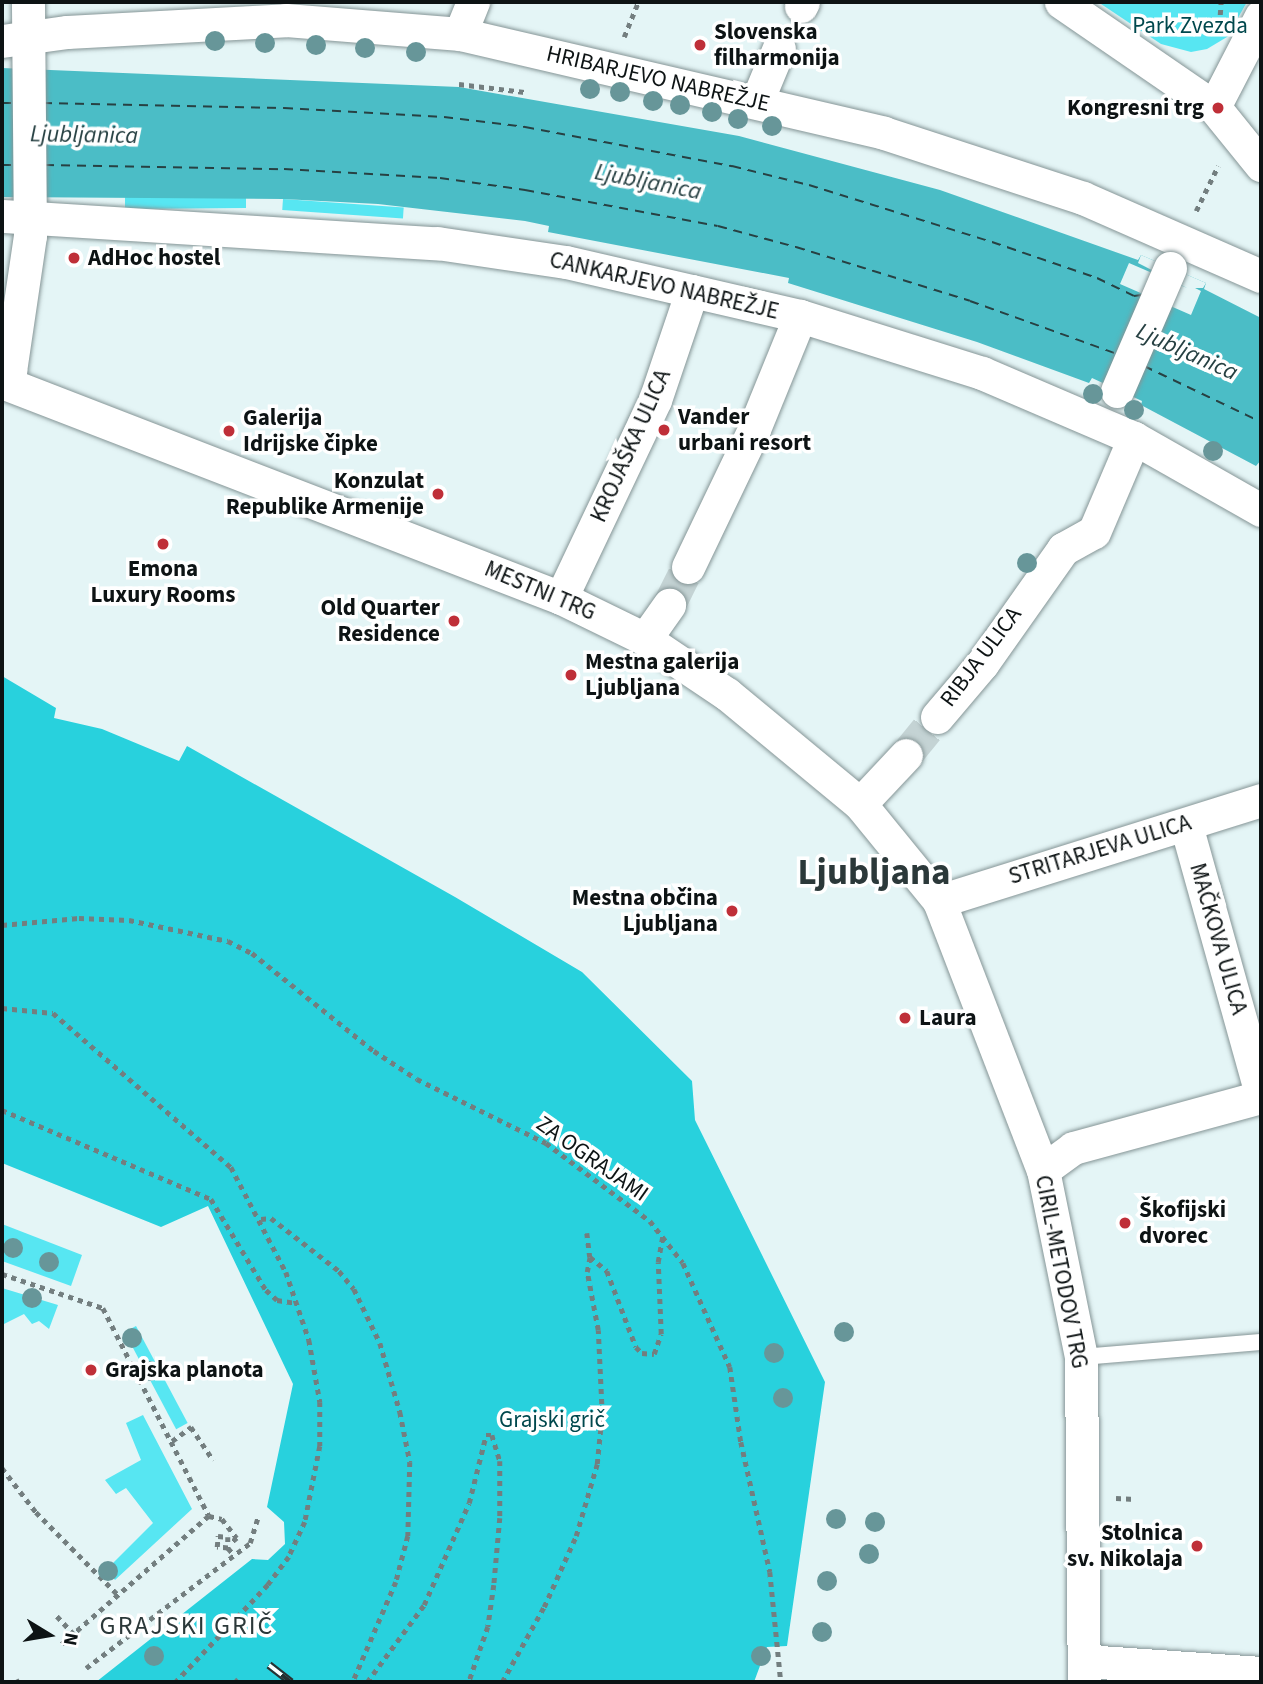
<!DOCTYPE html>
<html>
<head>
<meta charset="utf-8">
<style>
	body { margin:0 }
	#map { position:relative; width:1263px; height:1684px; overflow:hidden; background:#e4f5f6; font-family:"Source Sans 3",sans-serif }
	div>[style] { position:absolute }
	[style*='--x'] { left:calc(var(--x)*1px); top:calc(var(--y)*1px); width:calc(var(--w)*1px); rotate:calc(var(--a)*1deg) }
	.green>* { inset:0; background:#57e6f2; transform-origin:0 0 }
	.forest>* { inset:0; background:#28d1dd }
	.water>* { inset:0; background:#4bbdc6 }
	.pier>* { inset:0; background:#e4f5f6 }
	.ferry>* { height:2px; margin-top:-1px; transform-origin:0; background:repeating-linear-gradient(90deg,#274143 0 9px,transparent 0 16px) }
	.street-tunnel>* { height:33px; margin-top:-16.5px; transform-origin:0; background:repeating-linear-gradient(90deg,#c4d3d4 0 33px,transparent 0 50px) }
	.path>* { height:4.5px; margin-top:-2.25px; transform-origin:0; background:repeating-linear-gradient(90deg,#737e7f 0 5px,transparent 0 10px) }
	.roads { filter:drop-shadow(0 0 2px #859596) drop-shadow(0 0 2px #859596) }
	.lane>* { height:16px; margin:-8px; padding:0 8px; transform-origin:8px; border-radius:8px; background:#fff }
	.street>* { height:33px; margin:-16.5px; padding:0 16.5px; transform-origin:16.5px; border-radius:16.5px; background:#fff }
	.rail>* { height:8px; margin-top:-4px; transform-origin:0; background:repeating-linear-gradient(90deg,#fff 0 16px,#293031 0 32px); box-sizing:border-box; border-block:2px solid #293031 }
	.bridges { filter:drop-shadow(0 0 2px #859596) drop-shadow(0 0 2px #859596) }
	.street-bridge>* { height:33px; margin:-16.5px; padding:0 16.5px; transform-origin:16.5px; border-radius:16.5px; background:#fff }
	.trees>* { width:20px; height:20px; margin:-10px; border-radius:50%; background:#679699 }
	.dots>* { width:19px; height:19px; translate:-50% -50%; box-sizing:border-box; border:4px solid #fff; border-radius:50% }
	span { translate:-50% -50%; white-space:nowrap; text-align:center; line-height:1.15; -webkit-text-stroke:7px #fff; paint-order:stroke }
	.park-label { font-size:23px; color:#00484d }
	.poi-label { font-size:23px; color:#0d1314; font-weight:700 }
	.left { translate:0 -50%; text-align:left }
	.right { translate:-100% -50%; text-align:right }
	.street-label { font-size:23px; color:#0d1314 }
	.water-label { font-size:24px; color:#274143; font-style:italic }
	.quarter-label { font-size:26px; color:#2b3839; letter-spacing:2px }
	.town-label { font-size:37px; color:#2b3839; font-weight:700 }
	.frame { position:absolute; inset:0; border:4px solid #0d1314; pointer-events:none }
	.north { position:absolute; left:14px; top:1600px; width:70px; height:70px; -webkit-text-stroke:5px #fff; paint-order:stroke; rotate:101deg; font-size:19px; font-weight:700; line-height:28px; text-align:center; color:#0d1314 }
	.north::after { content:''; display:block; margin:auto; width:24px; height:32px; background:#0d1314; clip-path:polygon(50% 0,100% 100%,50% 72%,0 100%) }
</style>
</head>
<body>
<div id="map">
	<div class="green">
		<i style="clip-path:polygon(1098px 2px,1247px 2px,1227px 37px,1207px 49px,1191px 52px,1161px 44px)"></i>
		<i style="clip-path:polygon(125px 196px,246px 197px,246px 208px,125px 209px)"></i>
		<i style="left:283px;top:199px;width:121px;height:11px;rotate:4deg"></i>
		<i style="clip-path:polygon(2px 1224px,82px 1255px,71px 1286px,2px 1261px)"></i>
		<i style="clip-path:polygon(2px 1288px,58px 1305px,49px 1329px,39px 1321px,32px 1324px,24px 1314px,2px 1325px)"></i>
		<i style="left:136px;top:1326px;width:110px;height:13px;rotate:62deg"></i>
		<i style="clip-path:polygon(143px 1415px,192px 1509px,115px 1580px,107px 1569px,153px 1523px,126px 1488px,116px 1494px,105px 1480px,141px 1460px,126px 1423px)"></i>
	</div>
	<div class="forest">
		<i style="clip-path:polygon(2px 676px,56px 708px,54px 718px,102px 729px,179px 761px,187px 746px,455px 897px,582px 972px,692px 1081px,695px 1120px,825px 1382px,787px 1646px,767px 1647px,754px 1682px,96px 1682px,252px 1559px,268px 1560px,285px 1544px,284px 1522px,267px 1507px,293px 1384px,208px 1206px,161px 1227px,2px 1163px)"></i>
	</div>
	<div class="water">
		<i style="clip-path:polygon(2px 68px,459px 87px,739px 136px,940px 190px,1138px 260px,1141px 255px,1206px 283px,1204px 289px,1261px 318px,1261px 460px,1256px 466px,1141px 405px,1142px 401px,1092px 378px,1089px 383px,977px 342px,788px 283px,789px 278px,548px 232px,549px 226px,525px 221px,378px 204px,283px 199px,2px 197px)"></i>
	</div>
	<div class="pier">
		<i style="clip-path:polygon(1141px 255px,1206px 283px,1203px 288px,1195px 288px,1201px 291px,1191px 315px,1120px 284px,1129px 263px,1187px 288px,1138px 263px)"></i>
	</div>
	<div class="ferry">
		<i style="--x:2;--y:103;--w:11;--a:0"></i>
		<i style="--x:43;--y:103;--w:241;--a:1.2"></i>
		<i style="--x:284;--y:108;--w:160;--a:3.2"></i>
		<i style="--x:444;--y:117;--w:82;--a:7"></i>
		<i style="--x:525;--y:127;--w:211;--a:10.7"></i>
		<i style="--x:732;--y:166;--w:79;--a:13.9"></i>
		<i style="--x:809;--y:185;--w:192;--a:17.3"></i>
		<i style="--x:992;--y:242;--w:111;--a:18.9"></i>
		<i style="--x:1097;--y:278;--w:41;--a:25.9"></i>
		<i style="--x:1134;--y:296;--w:8;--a:-7"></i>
		<i style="--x:2;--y:165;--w:13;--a:0"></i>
		<i style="--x:45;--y:165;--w:239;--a:1"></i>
		<i style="--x:284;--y:169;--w:156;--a:3.3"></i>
		<i style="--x:440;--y:178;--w:86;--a:8"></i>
		<i style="--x:525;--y:190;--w:196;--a:10.6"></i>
		<i style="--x:718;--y:226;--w:81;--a:15.1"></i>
		<i style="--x:796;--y:247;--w:182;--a:17.2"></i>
		<i style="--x:970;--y:301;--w:156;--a:19.8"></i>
		<i style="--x:1144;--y:366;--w:130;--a:25.6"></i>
	</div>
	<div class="street-tunnel">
		<i style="--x:669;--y:605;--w:42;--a:-63.4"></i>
		<i style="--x:906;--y:755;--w:49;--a:-50.8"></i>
	</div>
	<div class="path">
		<i style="--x:1220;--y:15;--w:13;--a:-86"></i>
		<i style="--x:624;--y:37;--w:38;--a:-68"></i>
		<i style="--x:459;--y:84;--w:66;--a:6.9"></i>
		<i style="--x:1196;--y:211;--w:50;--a:-63.9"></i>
		<i style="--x:2;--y:925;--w:77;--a:-5.2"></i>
		<i style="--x:79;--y:918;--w:50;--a:2.3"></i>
		<i style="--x:129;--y:920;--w:101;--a:12"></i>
		<i style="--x:228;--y:941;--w:27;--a:27"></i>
		<i style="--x:252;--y:953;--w:156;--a:38.8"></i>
		<i style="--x:374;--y:1051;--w:51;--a:33.1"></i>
		<i style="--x:417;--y:1079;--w:144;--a:26.4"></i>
		<i style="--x:546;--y:1143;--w:130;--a:36.9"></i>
		<i style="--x:650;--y:1221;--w:53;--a:51.8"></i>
		<i style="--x:683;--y:1263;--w:114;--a:65.7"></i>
		<i style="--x:730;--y:1367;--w:76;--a:81.7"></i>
		<i style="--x:741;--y:1442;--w:133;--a:77.4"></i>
		<i style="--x:770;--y:1572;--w:111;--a:84.3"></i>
		<i style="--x:2;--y:1008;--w:51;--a:5.6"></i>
		<i style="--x:53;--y:1013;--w:235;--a:40.9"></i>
		<i style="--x:231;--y:1167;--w:119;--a:62.4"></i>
		<i style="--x:286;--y:1272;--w:72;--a:71.3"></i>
		<i style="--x:309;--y:1340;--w:63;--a:79.9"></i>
		<i style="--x:320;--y:1402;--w:44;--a:90"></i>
		<i style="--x:320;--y:1446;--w:77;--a:101.2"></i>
		<i style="--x:305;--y:1522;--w:38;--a:115"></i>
		<i style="--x:289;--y:1557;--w:35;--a:127"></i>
		<i style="--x:268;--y:1585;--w:134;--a:133.5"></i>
		<i style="--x:2;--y:1110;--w:227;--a:23.1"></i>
		<i style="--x:211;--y:1199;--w:106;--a:58.9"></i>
		<i style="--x:266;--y:1290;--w:15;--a:42"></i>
		<i style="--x:277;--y:1300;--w:20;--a:9"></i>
		<i style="--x:261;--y:1219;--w:10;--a:-6"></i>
		<i style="--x:271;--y:1218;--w:86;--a:37.9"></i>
		<i style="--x:339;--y:1271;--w:23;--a:50"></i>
		<i style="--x:354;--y:1289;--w:60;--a:64.3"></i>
		<i style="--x:380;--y:1343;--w:72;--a:73.8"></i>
		<i style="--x:400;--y:1412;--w:51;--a:78.7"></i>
		<i style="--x:410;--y:1462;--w:74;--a:91.5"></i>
		<i style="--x:408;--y:1536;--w:48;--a:104.6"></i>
		<i style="--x:396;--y:1582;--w:109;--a:113.3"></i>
		<i style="--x:587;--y:1233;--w:24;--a:83"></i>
		<i style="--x:2;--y:1274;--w:107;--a:18.6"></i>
		<i style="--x:103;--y:1308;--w:233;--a:63"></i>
		<i style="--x:209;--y:1516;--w:199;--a:138.9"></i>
		<i style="--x:172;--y:1441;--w:24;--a:-36"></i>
		<i style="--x:191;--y:1427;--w:40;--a:56"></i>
		<i style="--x:2;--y:1468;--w:56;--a:52.3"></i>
		<i style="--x:36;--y:1512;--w:117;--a:45.3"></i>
		<i style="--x:1116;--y:1498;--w:19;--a:3"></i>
		<i style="--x:209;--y:1516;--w:13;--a:13"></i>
		<i style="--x:222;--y:1519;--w:24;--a:52"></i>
		<i style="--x:237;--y:1538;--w:8;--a:140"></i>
		<i style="--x:228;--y:1548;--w:11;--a:-175"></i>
		<i style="--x:217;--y:1547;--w:11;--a:-85"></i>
		<i style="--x:218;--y:1536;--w:10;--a:6"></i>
		<i style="--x:228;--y:1537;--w:11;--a:90"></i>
		<i style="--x:228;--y:1548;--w:9;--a:49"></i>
		<i style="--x:57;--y:1616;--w:25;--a:47"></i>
		<i style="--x:86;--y:1668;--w:206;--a:-37.3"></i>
		<i style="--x:250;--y:1543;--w:27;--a:-73"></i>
		<i style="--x:16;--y:1682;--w:4;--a:-27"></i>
		<i style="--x:235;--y:1682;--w:4;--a:-45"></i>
		<i style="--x:367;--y:1682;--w:96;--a:-53.5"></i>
		<i style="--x:424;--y:1605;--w:111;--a:-66.2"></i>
		<i style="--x:469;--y:1503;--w:70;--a:-76"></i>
		<i style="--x:486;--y:1435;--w:6;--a:0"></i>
		<i style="--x:492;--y:1435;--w:27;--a:73"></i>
		<i style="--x:500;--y:1461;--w:57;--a:90"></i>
		<i style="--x:500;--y:1518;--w:67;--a:95.1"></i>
		<i style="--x:494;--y:1585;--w:42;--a:98.1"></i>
		<i style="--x:488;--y:1627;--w:58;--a:109.1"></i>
		<i style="--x:502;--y:1682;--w:86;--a:-60.8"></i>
		<i style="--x:544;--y:1607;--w:78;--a:-65.7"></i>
		<i style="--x:576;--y:1536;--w:75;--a:-73.7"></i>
		<i style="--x:597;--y:1464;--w:50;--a:-84.3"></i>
		<i style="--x:602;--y:1414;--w:84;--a:-92.7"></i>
		<i style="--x:598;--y:1330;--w:59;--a:-100.7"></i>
		<i style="--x:587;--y:1272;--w:15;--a:-79"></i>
		<i style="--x:590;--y:1257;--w:22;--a:39"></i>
		<i style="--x:607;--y:1271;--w:81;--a:69.1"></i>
		<i style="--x:636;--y:1347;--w:8;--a:45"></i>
		<i style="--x:642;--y:1353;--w:12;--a:5"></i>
		<i style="--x:654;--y:1354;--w:21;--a:-71"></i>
		<i style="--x:661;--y:1334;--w:72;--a:-92.4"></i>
		<i style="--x:658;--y:1262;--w:28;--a:-80"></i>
	</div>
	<div class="roads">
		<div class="lane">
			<i style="--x:1081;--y:1357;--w:181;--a:-4.8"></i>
		</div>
		<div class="street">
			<i style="--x:1061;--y:2;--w:186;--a:34.5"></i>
			<i style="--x:1214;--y:107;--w:75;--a:51"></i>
			<i style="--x:801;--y:6;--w:4;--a:-63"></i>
			<i style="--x:460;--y:34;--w:35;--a:-68"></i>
			<i style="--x:2;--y:41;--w:66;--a:-7.9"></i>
			<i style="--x:67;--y:32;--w:219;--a:-3.1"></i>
			<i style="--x:286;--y:20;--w:175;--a:4.6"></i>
			<i style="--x:460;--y:34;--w:435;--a:13.1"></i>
			<i style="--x:884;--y:133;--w:209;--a:18.1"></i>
			<i style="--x:1083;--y:198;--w:194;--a:23.7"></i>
			<i style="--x:757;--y:101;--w:57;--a:-67.5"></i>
			<i style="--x:1214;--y:107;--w:102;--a:-62.7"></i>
			<i style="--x:2;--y:216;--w:436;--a:3.6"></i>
			<i style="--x:437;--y:243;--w:130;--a:8.4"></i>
			<i style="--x:566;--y:262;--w:129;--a:13"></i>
			<i style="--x:692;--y:291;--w:111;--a:13"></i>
			<i style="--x:800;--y:316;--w:191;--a:17.4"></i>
			<i style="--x:982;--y:373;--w:165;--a:23.2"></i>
			<i style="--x:1134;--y:438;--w:146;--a:29.6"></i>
			<i style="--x:2;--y:382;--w:599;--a:21.13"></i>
			<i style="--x:561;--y:598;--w:93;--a:26"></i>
			<i style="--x:645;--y:639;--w:99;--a:33.9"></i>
			<i style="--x:727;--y:694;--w:173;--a:39.6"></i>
			<i style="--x:860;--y:804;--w:125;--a:50.8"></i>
			<i style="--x:939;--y:901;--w:288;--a:68.9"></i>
			<i style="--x:1043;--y:1170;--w:191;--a:78.5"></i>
			<i style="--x:1081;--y:1357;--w:325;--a:89.5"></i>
			<i style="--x:4;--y:382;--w:13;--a:-61"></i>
			<i style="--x:10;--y:371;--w:136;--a:-81.6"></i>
			<i style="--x:30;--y:236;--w:234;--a:-90.5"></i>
			<i style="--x:688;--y:567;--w:153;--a:-64.4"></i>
			<i style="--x:754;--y:429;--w:122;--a:-67.8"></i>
			<i style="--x:561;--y:598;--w:219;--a:-64.6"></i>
			<i style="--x:655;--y:400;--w:115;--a:-71.3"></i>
			<i style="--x:645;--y:639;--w:42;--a:-54.8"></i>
			<i style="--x:937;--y:717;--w:70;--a:-49.7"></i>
			<i style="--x:982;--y:664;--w:141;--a:-54.8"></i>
			<i style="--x:1063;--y:549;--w:35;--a:-29"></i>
			<i style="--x:1094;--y:532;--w:102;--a:-66.9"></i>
			<i style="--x:860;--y:804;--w:67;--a:-46.8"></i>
			<i style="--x:1186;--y:825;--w:278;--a:74.4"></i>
			<i style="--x:939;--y:901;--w:337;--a:-17.4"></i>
			<i style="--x:1043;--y:1170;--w:37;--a:-36"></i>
			<i style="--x:1073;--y:1148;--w:195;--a:-15.2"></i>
			<i style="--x:1085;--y:1661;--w:176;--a:3.9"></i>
		</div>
	</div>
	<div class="rail">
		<i style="--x:269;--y:1665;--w:28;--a:38"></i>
	</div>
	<div class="bridges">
		<div class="street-bridge">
			<i style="--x:1117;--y:391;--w:134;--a:-66.7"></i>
		</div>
	</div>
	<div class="trees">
		<i style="left:215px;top:41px"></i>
		<i style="left:265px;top:43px"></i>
		<i style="left:316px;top:45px"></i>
		<i style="left:365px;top:48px"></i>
		<i style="left:416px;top:52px"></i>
		<i style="left:590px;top:89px"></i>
		<i style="left:620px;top:92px"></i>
		<i style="left:653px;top:101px"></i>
		<i style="left:680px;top:105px"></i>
		<i style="left:712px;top:112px"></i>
		<i style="left:738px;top:119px"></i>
		<i style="left:772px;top:126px"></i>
		<i style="left:1093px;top:394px"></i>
		<i style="left:1134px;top:410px"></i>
		<i style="left:1213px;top:451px"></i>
		<i style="left:1027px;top:563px"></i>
		<i style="left:13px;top:1248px"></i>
		<i style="left:49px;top:1262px"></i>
		<i style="left:32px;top:1298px"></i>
		<i style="left:844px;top:1332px"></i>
		<i style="left:132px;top:1338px"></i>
		<i style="left:774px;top:1353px"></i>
		<i style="left:150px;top:1371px"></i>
		<i style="left:783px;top:1398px"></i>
		<i style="left:836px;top:1519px"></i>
		<i style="left:875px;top:1522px"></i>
		<i style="left:869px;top:1554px"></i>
		<i style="left:108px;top:1571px"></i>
		<i style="left:827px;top:1581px"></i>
		<i style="left:822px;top:1632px"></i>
		<i style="left:154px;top:1656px"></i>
		<i style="left:761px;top:1656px"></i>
	</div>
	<div class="dots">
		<i style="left:700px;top:45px;background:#bf2f38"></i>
		<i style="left:1218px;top:108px;background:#bf2f38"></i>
		<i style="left:74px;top:258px;background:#bf2f38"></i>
		<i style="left:664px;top:430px;background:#bf2f38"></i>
		<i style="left:229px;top:431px;background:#bf2f38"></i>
		<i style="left:438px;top:494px;background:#bf2f38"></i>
		<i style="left:163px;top:544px;background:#bf2f38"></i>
		<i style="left:454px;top:621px;background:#bf2f38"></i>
		<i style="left:571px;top:675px;background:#bf2f38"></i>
		<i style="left:732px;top:911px;background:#bf2f38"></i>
		<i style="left:905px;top:1018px;background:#bf2f38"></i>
		<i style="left:1125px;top:1223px;background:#bf2f38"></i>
		<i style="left:91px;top:1370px;background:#bf2f38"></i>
		<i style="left:1197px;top:1546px;background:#bf2f38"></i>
	</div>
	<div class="park-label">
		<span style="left:1190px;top:26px">Park Zvezda</span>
		<span style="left:552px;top:1420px">Grajski grič</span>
	</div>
	<div class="poi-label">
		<span class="left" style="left:714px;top:45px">Slovenska<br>filharmonija</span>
		<span class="right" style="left:1204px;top:108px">Kongresni trg</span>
		<span class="left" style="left:88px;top:258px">AdHoc hostel</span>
		<span class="left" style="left:678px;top:430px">Vander<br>urbani resort</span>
		<span class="left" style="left:243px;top:431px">Galerija<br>Idrijske čipke</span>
		<span class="right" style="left:424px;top:494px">Konzulat<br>Republike Armenije</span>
		<span style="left:163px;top:582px">Emona<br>Luxury Rooms</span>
		<span class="right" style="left:440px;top:621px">Old Quarter<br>Residence</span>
		<span class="left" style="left:585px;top:675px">Mestna galerija<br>Ljubljana</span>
		<span class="right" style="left:718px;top:911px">Mestna občina<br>Ljubljana</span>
		<span class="left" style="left:919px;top:1018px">Laura</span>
		<span class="left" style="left:1139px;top:1223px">Škofijski<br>dvorec</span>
		<span class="left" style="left:105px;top:1370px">Grajska planota</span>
		<span class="right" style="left:1183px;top:1546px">Stolnica<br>sv. Nikolaja</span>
	</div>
	<div class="street-label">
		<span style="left:658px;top:79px;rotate:13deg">HRIBARJEVO NABREŽJE</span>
		<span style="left:664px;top:286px;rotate:13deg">CANKARJEVO NABREŽJE</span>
		<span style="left:631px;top:446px;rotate:-66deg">KROJAŠKA ULICA</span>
		<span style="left:540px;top:591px;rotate:23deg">MESTNI TRG</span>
		<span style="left:981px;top:657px;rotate:-53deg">RIBJA ULICA</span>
		<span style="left:1100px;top:850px;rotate:-17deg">STRITARJEVA ULICA</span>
		<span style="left:1218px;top:939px;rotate:74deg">MAČKOVA ULICA</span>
		<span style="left:592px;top:1159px;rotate:35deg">ZA OGRAJAMI</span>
		<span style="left:1061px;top:1272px;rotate:79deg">CIRIL-METODOV TRG</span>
	</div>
	<div class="water-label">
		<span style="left:84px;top:135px;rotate:1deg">Ljubljanica</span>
		<span style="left:648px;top:182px;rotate:11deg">Ljubljanica</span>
		<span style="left:1187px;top:352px;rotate:24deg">Ljubljanica</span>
	</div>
	<div class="quarter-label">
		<span style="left:187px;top:1626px">GRAJSKI GRIČ</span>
	</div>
	<div class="town-label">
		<span style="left:874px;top:873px">Ljubljana</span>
	</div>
	<div class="frame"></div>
	<div class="north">N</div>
</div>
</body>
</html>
